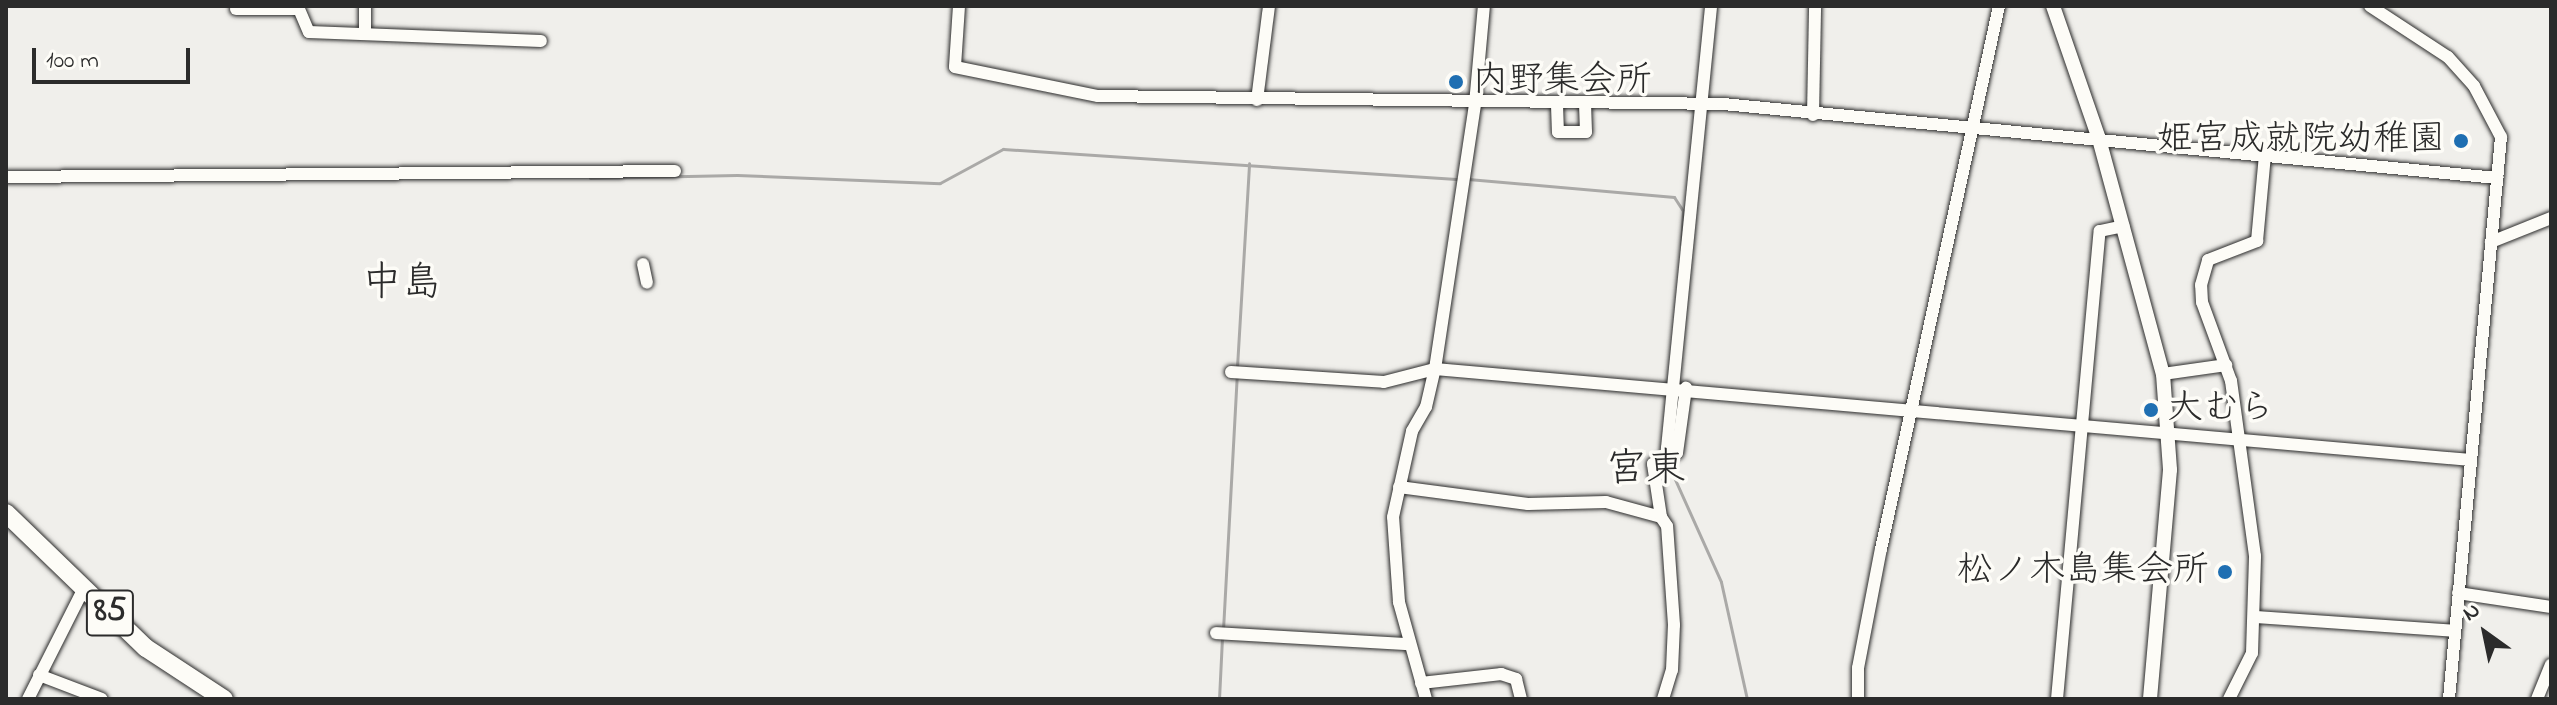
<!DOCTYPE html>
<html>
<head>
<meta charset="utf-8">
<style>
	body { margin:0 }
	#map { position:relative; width:2557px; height:705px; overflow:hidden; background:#f0efeb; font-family:"Indie Flower","Klee One",sans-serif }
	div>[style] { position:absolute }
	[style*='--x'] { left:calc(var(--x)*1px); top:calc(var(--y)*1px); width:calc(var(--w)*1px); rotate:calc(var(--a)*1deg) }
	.stream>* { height:3px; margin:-1.5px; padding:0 1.5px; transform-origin:1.5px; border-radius:1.5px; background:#aaa9a7 }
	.roads { filter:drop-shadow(0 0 2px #2b2b2b) drop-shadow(0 0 2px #2b2b2b) }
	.minor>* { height:12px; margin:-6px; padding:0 6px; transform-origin:6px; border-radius:6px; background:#fdfcf7 }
	.tertiary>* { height:14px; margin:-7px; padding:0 7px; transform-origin:7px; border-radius:7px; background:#fdfcf7 }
	.primary>* { height:18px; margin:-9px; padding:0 9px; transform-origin:9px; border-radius:9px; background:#fdfcf7 }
	.dots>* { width:22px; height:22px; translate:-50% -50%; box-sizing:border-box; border:4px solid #fdfcf7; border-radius:50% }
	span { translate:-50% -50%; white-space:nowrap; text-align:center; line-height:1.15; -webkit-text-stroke:7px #fdfcf7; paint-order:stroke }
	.shield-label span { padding:2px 6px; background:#fdfcf7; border:2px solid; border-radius:6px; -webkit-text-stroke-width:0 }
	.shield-label { font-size:34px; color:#2b2b2b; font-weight:700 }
	.poi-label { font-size:36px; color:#2b2b2b }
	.left { translate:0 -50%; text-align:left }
	.right { translate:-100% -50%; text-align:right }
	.quarter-label { font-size:40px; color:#2b2b2b }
	.frame { position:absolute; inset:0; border:8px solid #2b2b2b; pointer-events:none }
	.north { position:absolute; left:2445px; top:593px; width:80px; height:80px; -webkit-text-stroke:6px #fdfcf7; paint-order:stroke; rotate:327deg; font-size:22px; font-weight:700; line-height:32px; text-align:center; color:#2b2b2b }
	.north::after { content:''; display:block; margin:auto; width:28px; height:36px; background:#2b2b2b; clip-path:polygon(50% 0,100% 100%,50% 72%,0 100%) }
	.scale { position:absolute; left:32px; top:48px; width:158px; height:36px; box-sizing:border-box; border:4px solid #2b2b2b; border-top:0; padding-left:10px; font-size:24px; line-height:28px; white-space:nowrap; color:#2b2b2b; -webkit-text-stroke:6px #fdfcf7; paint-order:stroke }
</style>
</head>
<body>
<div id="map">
	<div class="stream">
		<i style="--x:590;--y:178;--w:147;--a:-1.2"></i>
		<i style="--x:737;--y:175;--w:203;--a:2.3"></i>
		<i style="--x:940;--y:183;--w:72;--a:-28.4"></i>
		<i style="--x:1003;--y:149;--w:458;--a:3.8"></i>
		<i style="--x:1468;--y:179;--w:207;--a:5"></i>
		<i style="--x:1674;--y:197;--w:17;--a:57"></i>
		<i style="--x:1683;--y:211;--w:33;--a:93"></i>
		<i style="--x:1237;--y:367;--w:204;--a:-86.6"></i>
		<i style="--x:1674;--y:460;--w:15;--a:94"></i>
		<i style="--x:1673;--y:475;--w:117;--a:65.8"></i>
		<i style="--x:1721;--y:582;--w:120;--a:77.5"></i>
		<i style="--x:1223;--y:630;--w:256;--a:-86.9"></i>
		<i style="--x:1219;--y:699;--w:61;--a:-87.2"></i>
	</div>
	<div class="roads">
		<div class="minor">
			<i style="--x:365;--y:6;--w:27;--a:90"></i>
			<i style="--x:959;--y:6;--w:61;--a:93.8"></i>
			<i style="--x:955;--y:67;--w:146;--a:11.5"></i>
			<i style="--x:1098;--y:96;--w:625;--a:0.73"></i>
			<i style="--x:1723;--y:104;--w:778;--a:5.46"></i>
			<i style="--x:2370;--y:6;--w:93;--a:33.2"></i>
			<i style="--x:2448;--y:57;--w:39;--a:48"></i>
			<i style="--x:2474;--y:86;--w:58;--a:62.1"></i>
			<i style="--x:2501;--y:137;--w:564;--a:95.29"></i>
			<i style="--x:236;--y:9;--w:63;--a:0"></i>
			<i style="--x:299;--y:9;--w:25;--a:67"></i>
			<i style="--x:309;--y:32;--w:232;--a:2.2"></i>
			<i style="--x:1257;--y:100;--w:95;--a:-82.7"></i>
			<i style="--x:1557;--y:105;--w:27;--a:88"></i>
			<i style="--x:1558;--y:132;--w:28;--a:0"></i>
			<i style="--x:1586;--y:132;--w:27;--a:-92"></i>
			<i style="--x:1813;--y:115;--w:109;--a:-88.9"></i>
			<i style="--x:6;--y:177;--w:669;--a:-0.51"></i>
			<i style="--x:2491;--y:242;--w:65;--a:-21.8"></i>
			<i style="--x:643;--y:264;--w:19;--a:78"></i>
			<i style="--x:1231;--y:372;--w:153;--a:3.7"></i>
			<i style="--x:1384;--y:382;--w:53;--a:-14.3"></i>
			<i style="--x:1435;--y:369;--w:1040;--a:5.02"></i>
			<i style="--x:2163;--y:374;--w:64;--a:-8.1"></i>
			<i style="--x:1666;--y:458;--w:454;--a:-84.3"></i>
			<i style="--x:1399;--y:487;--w:130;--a:7.5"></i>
			<i style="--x:1528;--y:504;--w:78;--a:-1.5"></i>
			<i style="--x:1606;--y:502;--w:57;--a:15.3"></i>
			<i style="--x:2458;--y:593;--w:94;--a:8.6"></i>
			<i style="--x:2256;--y:617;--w:198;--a:4"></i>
			<i style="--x:1216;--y:633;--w:192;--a:3.3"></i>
			<i style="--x:39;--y:675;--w:67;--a:20.9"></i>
			<i style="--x:1421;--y:683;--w:81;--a:-6.4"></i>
			<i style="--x:1501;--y:674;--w:16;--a:18"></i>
			<i style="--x:1516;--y:679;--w:21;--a:76"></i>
			<i style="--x:28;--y:699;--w:124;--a:-63.2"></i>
			<i style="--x:1426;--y:699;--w:101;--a:-105.6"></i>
			<i style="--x:1399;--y:602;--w:85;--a:-94"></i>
			<i style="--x:1393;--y:517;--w:88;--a:-77.5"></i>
			<i style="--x:1412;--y:431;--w:28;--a:-60"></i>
			<i style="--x:1426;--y:407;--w:39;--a:-77"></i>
			<i style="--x:1435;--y:369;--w:268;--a:-81.4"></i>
			<i style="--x:1475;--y:104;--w:98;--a:-84.8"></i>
			<i style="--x:1663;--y:699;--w:30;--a:-73"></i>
			<i style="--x:1672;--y:670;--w:45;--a:-87.5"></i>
			<i style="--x:1674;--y:625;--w:99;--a:-94"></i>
			<i style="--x:1667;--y:526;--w:11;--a:-124"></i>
			<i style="--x:1661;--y:517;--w:54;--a:-98.6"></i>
			<i style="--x:1653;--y:464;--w:26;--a:-25"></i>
			<i style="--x:1677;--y:453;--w:66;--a:-82.1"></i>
			<i style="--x:1858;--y:699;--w:31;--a:-90"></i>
			<i style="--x:1858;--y:668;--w:121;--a:-79.1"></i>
			<i style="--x:1881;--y:549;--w:556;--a:-77.74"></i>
			<i style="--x:2057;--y:699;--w:470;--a:-84.8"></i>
			<i style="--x:2100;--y:231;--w:24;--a:-12"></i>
			<i style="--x:2229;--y:699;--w:51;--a:-63.4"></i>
			<i style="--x:2252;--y:653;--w:97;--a:-88.2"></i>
			<i style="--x:2255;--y:556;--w:177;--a:-97.8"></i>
			<i style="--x:2231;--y:381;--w:84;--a:-110.2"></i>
			<i style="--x:2202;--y:302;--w:17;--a:-93"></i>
			<i style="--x:2201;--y:285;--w:26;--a:-74"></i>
			<i style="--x:2208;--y:260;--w:53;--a:-21.2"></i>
			<i style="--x:2257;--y:241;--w:86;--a:-84.7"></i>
			<i style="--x:2537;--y:699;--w:37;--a:-68"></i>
		</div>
		<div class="tertiary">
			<i style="--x:2053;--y:6;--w:141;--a:70.9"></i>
			<i style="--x:2099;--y:139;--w:244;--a:74.8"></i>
			<i style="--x:2163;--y:374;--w:96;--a:85.8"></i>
			<i style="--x:2170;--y:470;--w:230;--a:95"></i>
		</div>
		<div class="primary">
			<i style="--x:6;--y:513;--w:194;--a:44"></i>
			<i style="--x:146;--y:648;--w:93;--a:33.2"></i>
		</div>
	</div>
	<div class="dots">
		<i style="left:1456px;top:82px;background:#1f6fb2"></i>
		<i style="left:2461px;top:141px;background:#1f6fb2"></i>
		<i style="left:2151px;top:410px;background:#1f6fb2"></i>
		<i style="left:2225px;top:572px;background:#1f6fb2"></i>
	</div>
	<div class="shield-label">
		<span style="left:110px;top:613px">85</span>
	</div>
	<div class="poi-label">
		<span class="left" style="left:1472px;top:82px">内野集会所</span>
		<span class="right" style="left:2445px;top:141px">姫宮成就院幼稚園</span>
		<span class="left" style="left:2167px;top:410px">大むら</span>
		<span class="right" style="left:2209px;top:572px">松ノ木島集会所</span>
	</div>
	<div class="quarter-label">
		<span style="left:402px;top:285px">中島</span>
		<span style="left:1646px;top:471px">宮東</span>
	</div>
	<div class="frame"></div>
	<div class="north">N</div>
	<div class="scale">100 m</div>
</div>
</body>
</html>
